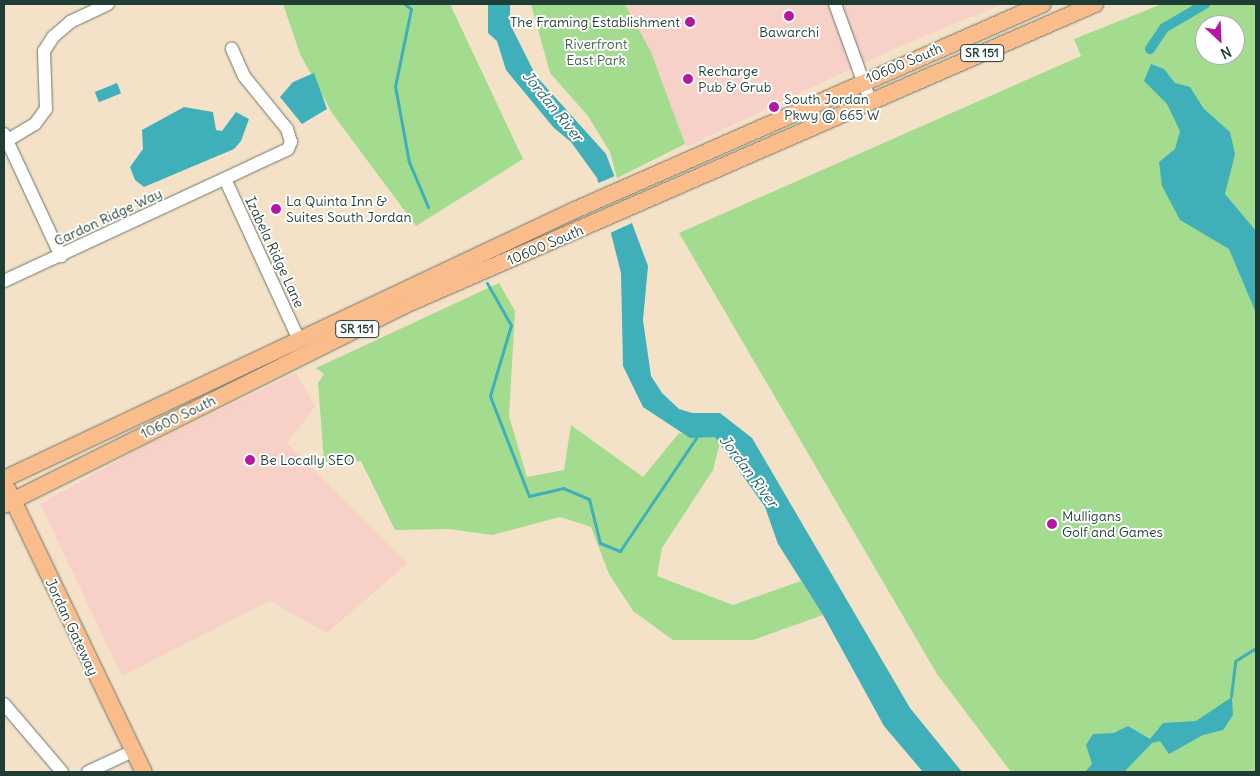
<!DOCTYPE html>
<html>
<head>
<meta charset="utf-8">
<style>
	body { margin:0 }
	#map { position:relative; width:1260px; height:776px; overflow:hidden; background:#f4e2c8; font-family:Delius,sans-serif }
	div>[style] { position:absolute }
	[style*='--x'] { left:calc(var(--x)*1px); top:calc(var(--y)*1px); width:calc(var(--w)*1px); rotate:calc(var(--a)*1deg) }
	.built>* { inset:0; background:#f7d1c7 }
	.green>* { inset:0; background:#a3dc8f }
	.water>* { inset:0; background:#3fafba; transform-origin:0 0 }
	.pier>* { inset:0; background:#f4e2c8 }
	.stream>* { height:3px; margin:-1.5px; padding:0 1.5px; transform-origin:1.5px; border-radius:1.5px; background:#3fafba }
	.canal>* { height:10px; margin:-5px; padding:0 5px; transform-origin:5px; border-radius:5px; background:#3fafba }
	.roads { filter:drop-shadow(0 0 1px #6a7768) drop-shadow(0 0 1px #6a7768) }
	.minor>* { height:12px; margin:-6px; padding:0 6px; transform-origin:6px; border-radius:6px; background:#fff }
	.major>* { height:16px; margin:-8px; padding:0 8px; transform-origin:8px; border-radius:8px; background:#f9bc8a }
	.dots>* { width:14px; height:14px; translate:-50% -50%; box-sizing:border-box; border:2px solid #fff; border-radius:50% }
	span { translate:-50% -50%; white-space:nowrap; text-align:center; line-height:1.15; -webkit-text-stroke:4px #fff; paint-order:stroke }
	.shield-label span { padding:1px 4px; background:#fff; border:1px solid; border-radius:4px; -webkit-text-stroke-width:0 }
	.shield-label { font-size:12px; color:#1f3d34; font-weight:700 }
	.poi-label { font-size:14px; color:#1f3d34 }
	.right { translate:-100% -50%; text-align:right }
	.left { translate:0 -50%; text-align:left }
	.park-label { font-size:14px; color:#40654b }
	.street-label { font-size:14px; color:#1f3d34 }
	.water-label { font-size:15px; color:#2a6563; font-style:italic }
	.frame { position:absolute; inset:0; border:5px solid #1f3d34; pointer-events:none }
	.north { position:absolute; left:1195px; top:15px; width:50px; height:50px; box-sizing:border-box; background:#fff; border:1px solid #a5b1ae; border-radius:50%; rotate:155deg; font-size:14px; font-weight:700; line-height:20px; text-align:center; color:#1f3d34 }
	.north::after { content:''; display:block; margin:auto; width:18px; height:22px; background:#b5179e; clip-path:polygon(50% 0,100% 100%,50% 72%,0 100%) }
</style>
</head>
<body>
<div id="map">
	<div class="built">
		<i style="clip-path:polygon(625px 4px,1003px 4px,891px 50px,686px 147px,651px 52px)"></i>
		<i style="clip-path:polygon(296px 373px,315px 407px,287px 443px,408px 563px,327px 633px,270px 601px,122px 676px,40px 504px,146px 445px)"></i>
	</div>
	<div class="green">
		<i style="clip-path:polygon(283px 4px,450px 4px,523px 159px,416px 226px,332px 113px,300px 54px)"></i>
		<i style="clip-path:polygon(531px 4px,625px 4px,651px 52px,685px 144px,617px 178px,610px 152px,588px 116px,550px 73px)"></i>
		<i style="clip-path:polygon(evenodd,1162px 4px,1256px 4px,1256px 772px,1011px 772px,937px 674px,679px 233px,1081px 56px,1074px 39px,1162px 4px,1205px 25px,1235px 25px,1235px 55px,1205px 55px,1205px 25px)"></i>
		<i style="clip-path:polygon(499px 283px,515px 311px,509px 416px,527px 477px,564px 470px,571px 425px,643px 477px,679px 433px,715px 436px,720px 442px,713px 470px,662px 548px,657px 576px,733px 605px,801px 581px,823px 615px,753px 640px,673px 640px,633px 611px,609px 574px,591px 527px,560px 517px,492px 535px,449px 529px,395px 530px,361px 461px,324px 462px,318px 383px,324px 374px,316px 368px)"></i>
	</div>
	<div class="water">
		<i style="clip-path:polygon(488px 4px,510px 4px,510px 24px,536px 76px,606px 154px,648px 266px,643px 320px,651px 376px,662px 393px,679px 409px,692px 413px,720px 413px,752px 438px,910px 708px,962px 772px,923px 772px,884px 726px,823px 615px,778px 544px,765px 507px,715px 437px,690px 438px,643px 407px,623px 366px,621px 273px,597px 178px,571px 142px,554px 128px,506px 70px,497px 41px,488px 33px)"></i>
		<i style="clip-path:polygon(1151px 64px,1164px 69px,1175px 83px,1190px 87px,1204px 109px,1230px 132px,1235px 154px,1225px 194px,1256px 231px,1256px 313px,1229px 249px,1180px 220px,1162px 186px,1159px 162px,1175px 149px,1180px 131px,1167px 104px,1144px 81px)"></i>
		<i style="clip-path:polygon(314px 73px,327px 109px,302px 124px,280px 97px,293px 82px)"></i>
		<i style="left:117px;top:83px;width:11px;height:24px;rotate:68deg"></i>
		<i style="clip-path:polygon(184px 107px,213px 112px,216px 130px,222px 131px,236px 112px,249px 119px,241px 141px,234px 149px,144px 187px,135px 180px,130px 167px,143px 149px,142px 130px)"></i>
		<i style="clip-path:polygon(1232px 697px,1233px 715px,1223px 730px,1203px 735px,1169px 754px,1160px 741px,1152px 743px,1124px 772px,1085px 772px,1092px 764px,1086px 745px,1093px 734px,1114px 733px,1128px 726px,1150px 739px,1163px 723px,1196px 721px)"></i>
	</div>
	<div class="pier">
		<i style="clip-path:polygon(615px 176px,632px 223px,608px 234px,596px 184px)"></i>
	</div>
	<div class="stream">
		<i style="--x:405;--y:4;--w:8;--a:40"></i>
		<i style="--x:411;--y:9;--w:79;--a:101.7"></i>
		<i style="--x:395;--y:86;--w:77;--a:79.6"></i>
		<i style="--x:409;--y:162;--w:49;--a:67.1"></i>
		<i style="--x:487;--y:283;--w:48;--a:60.3"></i>
		<i style="--x:511;--y:325;--w:74;--a:106.5"></i>
		<i style="--x:490;--y:396;--w:107;--a:68.7"></i>
		<i style="--x:529;--y:496;--w:35;--a:-13"></i>
		<i style="--x:563;--y:488;--w:28;--a:23"></i>
		<i style="--x:589;--y:499;--w:45;--a:76"></i>
		<i style="--x:600;--y:543;--w:22;--a:22"></i>
		<i style="--x:620;--y:551;--w:140;--a:-56.1"></i>
		<i style="--x:1231;--y:696;--w:35;--a:-83"></i>
		<i style="--x:1235;--y:661;--w:25;--a:-32"></i>
	</div>
	<div class="canal">
		<i style="--x:1150;--y:49;--w:25;--a:-56"></i>
		<i style="--x:1164;--y:28;--w:48;--a:-30.3"></i>
	</div>
	<div class="roads">
		<div class="minor">
			<i style="--x:835;--y:4;--w:105;--a:70"></i>
			<i style="--x:4;--y:134;--w:135;--a:65"></i>
			<i style="--x:8;--y:140;--w:31;--a:-31"></i>
			<i style="--x:35;--y:124;--w:19;--a:-54"></i>
			<i style="--x:46;--y:109;--w:58;--a:-92"></i>
			<i style="--x:44;--y:51;--w:17;--a:-57"></i>
			<i style="--x:53;--y:37;--w:23;--a:-41"></i>
			<i style="--x:70;--y:22;--w:42;--a:-25.3"></i>
			<i style="--x:225;--y:179;--w:175;--a:65.3"></i>
			<i style="--x:4;--y:281;--w:313;--a:-24.9"></i>
			<i style="--x:288;--y:149;--w:8;--a:-67"></i>
			<i style="--x:291;--y:142;--w:14;--a:-107"></i>
			<i style="--x:287;--y:129;--w:68;--a:-129.1"></i>
			<i style="--x:244;--y:76;--w:30;--a:-114"></i>
			<i style="--x:4;--y:704;--w:89;--a:49.5"></i>
			<i style="--x:88;--y:772;--w:50;--a:-25"></i>
		</div>
		<div class="major">
			<i style="--x:4;--y:479;--w:631;--a:-25.23"></i>
			<i style="--x:575;--y:210;--w:511;--a:-23.76"></i>
			<i style="--x:8;--y:490;--w:313;--a:64.3"></i>
			<i style="--x:4;--y:505;--w:448;--a:-26.5"></i>
			<i style="--x:405;--y:305;--w:753;--a:-23.57"></i>
		</div>
	</div>
	<div class="dots">
		<i style="left:789px;top:16px;background:#b5179e"></i>
		<i style="left:690px;top:22px;background:#b5179e"></i>
		<i style="left:688px;top:79px;background:#b5179e"></i>
		<i style="left:774px;top:107px;background:#b5179e"></i>
		<i style="left:276px;top:209px;background:#b5179e"></i>
		<i style="left:250px;top:460px;background:#b5179e"></i>
		<i style="left:1052px;top:524px;background:#b5179e"></i>
	</div>
	<div class="shield-label">
		<span style="left:982px;top:53px">SR 151</span>
		<span style="left:357px;top:329px">SR 151</span>
	</div>
	<div class="poi-label">
		<span class="right" style="left:680px;top:22px">The Framing Establishment</span>
		<span style="left:789px;top:32px">Bawarchi</span>
		<span class="left" style="left:698px;top:79px">Recharge<br>Pub &amp; Grub</span>
		<span class="left" style="left:784px;top:107px">South Jordan<br>Pkwy @ 665 W</span>
		<span class="left" style="left:286px;top:209px">La Quinta Inn &amp;<br>Suites South Jordan</span>
		<span class="left" style="left:260px;top:460px">Be Locally SEO</span>
		<span class="left" style="left:1062px;top:524px">Mulligans<br>Golf and Games</span>
	</div>
	<div class="park-label">
		<span style="left:596px;top:52px">Riverfront<br>East Park</span>
	</div>
	<div class="street-label">
		<span style="left:904px;top:63px;rotate:-23deg">10600 South</span>
		<span style="left:108px;top:217px;rotate:-25deg">Cardon Ridge Way</span>
		<span style="left:545px;top:245px;rotate:-23deg">10600 South</span>
		<span style="left:275px;top:252px;rotate:65deg">Izabela Ridge Lane</span>
		<span style="left:178px;top:417px;rotate:-26deg">10600 South</span>
		<span style="left:72px;top:627px;rotate:65deg">Jordan Gateway</span>
	</div>
	<div class="water-label">
		<span style="left:553px;top:106px;rotate:51deg">Jordan River</span>
		<span style="left:749px;top:471px;rotate:53deg">Jordan River</span>
	</div>
	<div class="frame"></div>
	<div class="north">N</div>
</div>
</body>
</html>
